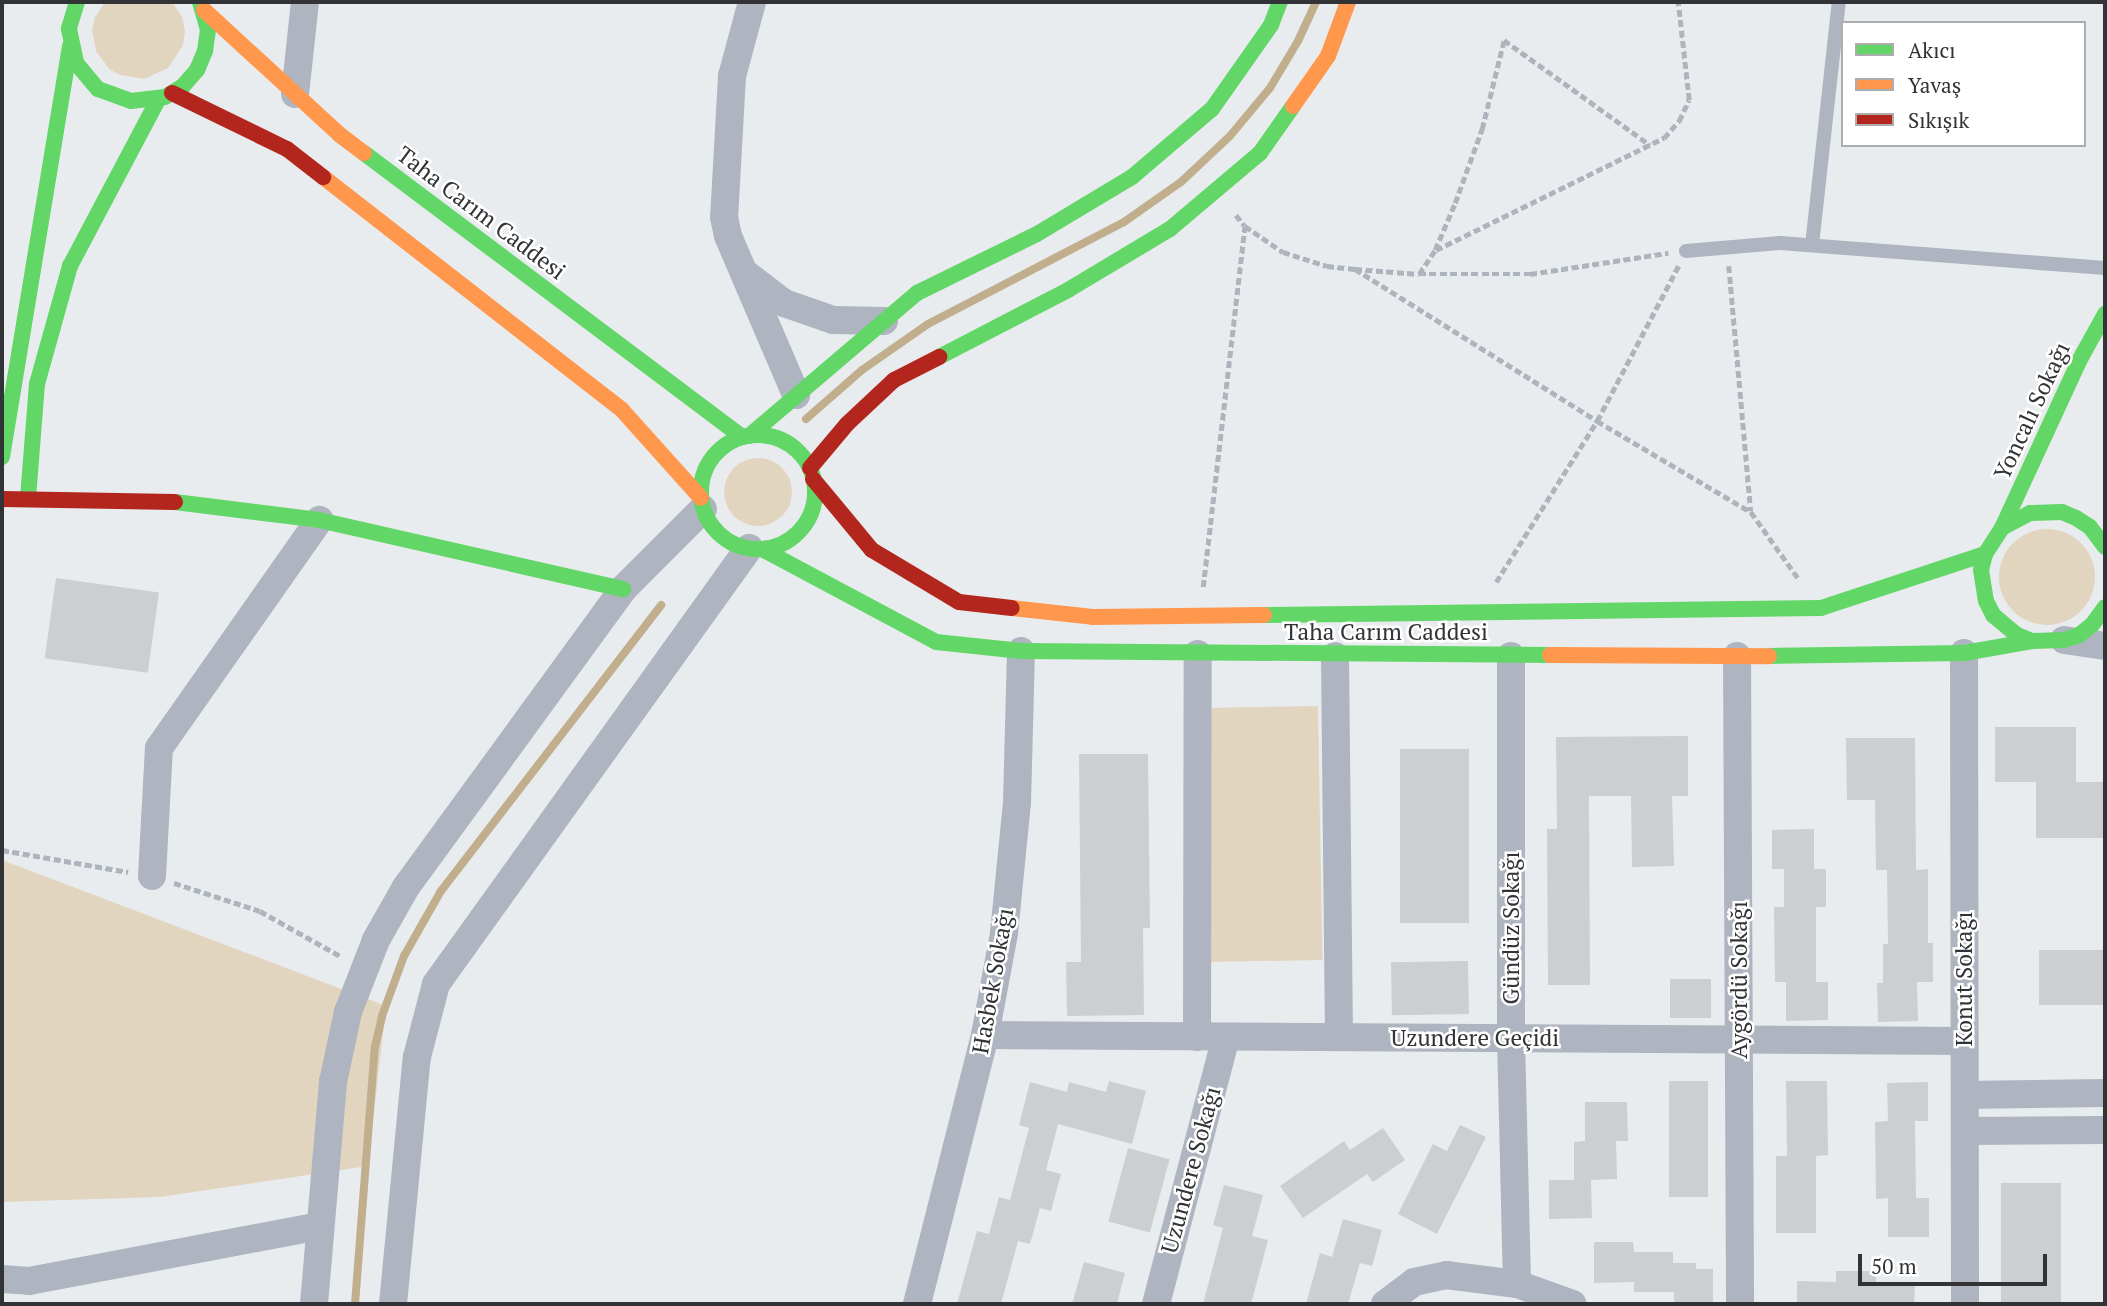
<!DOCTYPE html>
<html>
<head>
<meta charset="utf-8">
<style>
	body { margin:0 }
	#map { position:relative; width:2107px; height:1306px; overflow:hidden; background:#e9ecef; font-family:"PT Serif",serif }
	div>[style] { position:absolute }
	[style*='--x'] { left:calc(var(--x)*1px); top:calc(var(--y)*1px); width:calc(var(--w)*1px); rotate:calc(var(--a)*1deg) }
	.green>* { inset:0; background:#e2d5bf; transform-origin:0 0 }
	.round { border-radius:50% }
	.stream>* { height:8px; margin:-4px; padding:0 4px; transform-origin:4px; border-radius:4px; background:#c1ae8c }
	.building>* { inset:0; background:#ccced1; transform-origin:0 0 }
	.path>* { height:4.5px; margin-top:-2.25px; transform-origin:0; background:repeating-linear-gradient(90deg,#aeb4bc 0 7px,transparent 0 10.5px) }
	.lane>* { height:14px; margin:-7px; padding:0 7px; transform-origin:7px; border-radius:7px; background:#aeb5c0 }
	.street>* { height:28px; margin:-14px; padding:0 14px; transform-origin:14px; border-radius:14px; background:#aeb5c0 }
	.fast>* { height:16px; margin:-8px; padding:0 8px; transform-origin:8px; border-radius:8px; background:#63d668 }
	.fast>.ring { margin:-8px; padding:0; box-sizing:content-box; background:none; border:16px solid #63d668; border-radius:50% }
	.slow>* { height:16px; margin:-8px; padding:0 8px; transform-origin:8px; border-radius:8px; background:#ff974d }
	.jam>* { height:16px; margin:-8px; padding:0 8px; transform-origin:8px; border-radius:8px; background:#b3261e }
	span { translate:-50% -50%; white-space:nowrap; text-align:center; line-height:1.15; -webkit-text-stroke:5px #fff; paint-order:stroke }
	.street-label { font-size:23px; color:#323336 }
	.frame { position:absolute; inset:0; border:4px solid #323336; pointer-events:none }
	.legend { position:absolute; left:1841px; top:21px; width:245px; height:126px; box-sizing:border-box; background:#fff; border:2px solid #adadaf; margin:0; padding:9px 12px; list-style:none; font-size:21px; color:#323336 }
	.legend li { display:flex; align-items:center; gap:14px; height:35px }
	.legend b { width:35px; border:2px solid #adadaf }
	.scale { position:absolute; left:1858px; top:1254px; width:189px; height:32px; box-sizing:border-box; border:4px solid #323336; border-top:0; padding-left:9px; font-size:21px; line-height:24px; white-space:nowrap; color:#323336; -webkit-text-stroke:5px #fff; paint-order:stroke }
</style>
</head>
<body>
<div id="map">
	<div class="green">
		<i style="clip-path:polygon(105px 2px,172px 2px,182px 17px,185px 31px,183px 45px,168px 68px,144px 79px,120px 75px,109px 69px,96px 51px,92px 30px,95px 17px)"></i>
		<i class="round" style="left:724px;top:458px;width:68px;height:68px"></i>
		<i class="round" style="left:1999px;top:529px;width:96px;height:96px"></i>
		<i style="left:1318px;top:706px;width:254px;height:113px;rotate:89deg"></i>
		<i style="clip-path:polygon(2px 860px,386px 1006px,368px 1166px,160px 1197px,2px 1202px)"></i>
	</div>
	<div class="stream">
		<i style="--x:806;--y:419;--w:74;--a:-41.2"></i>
		<i style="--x:862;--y:370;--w:80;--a:-34.9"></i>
		<i style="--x:928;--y:324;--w:221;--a:-27.5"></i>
		<i style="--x:1124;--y:222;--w:70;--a:-35.1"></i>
		<i style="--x:1181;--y:182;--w:67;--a:-43.2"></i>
		<i style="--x:1230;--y:136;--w:62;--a:-50.2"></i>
		<i style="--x:1270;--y:88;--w:55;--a:-59.2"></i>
		<i style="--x:1298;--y:41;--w:43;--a:-65.2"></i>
		<i style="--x:355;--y:1304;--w:258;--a:-85.6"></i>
		<i style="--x:375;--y:1047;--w:32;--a:-77"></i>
		<i style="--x:382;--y:1016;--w:64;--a:-69.9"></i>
		<i style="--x:404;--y:956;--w:75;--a:-60.4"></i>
		<i style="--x:441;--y:891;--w:361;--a:-52.4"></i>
	</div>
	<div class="building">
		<i style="left:56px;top:578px;width:104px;height:81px;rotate:8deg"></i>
		<i style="clip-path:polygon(1995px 727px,2076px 727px,2076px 782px,2105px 782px,2105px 838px,2036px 838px,2036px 782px,1995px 782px)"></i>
		<i style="clip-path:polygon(1688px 736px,1688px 796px,1672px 796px,1674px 866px,1632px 867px,1631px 796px,1589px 796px,1590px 985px,1548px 985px,1547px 829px,1557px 829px,1556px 737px)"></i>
		<i style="clip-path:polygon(1846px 738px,1915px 738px,1916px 870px,1928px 869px,1928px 943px,1933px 943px,1933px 982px,1917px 982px,1918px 1021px,1878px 1022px,1877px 983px,1883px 983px,1883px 944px,1888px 944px,1887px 870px,1876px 870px,1875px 800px,1847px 800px)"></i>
		<i style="left:1469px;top:749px;width:174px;height:69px;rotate:90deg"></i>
		<i style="clip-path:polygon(1079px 754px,1148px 754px,1150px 928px,1143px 928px,1144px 1015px,1067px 1016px,1066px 962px,1081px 962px)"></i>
		<i style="clip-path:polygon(1814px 829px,1814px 869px,1826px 869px,1826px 907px,1816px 907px,1816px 982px,1828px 982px,1828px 1020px,1786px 1021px,1786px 982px,1775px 982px,1774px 907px,1784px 907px,1784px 869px,1772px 869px,1772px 830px)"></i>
		<i style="left:2039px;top:950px;width:66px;height:55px"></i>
		<i style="left:1468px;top:961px;width:53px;height:77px;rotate:89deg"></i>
		<i style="left:1670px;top:979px;width:41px;height:39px"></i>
		<i style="clip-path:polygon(1109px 1081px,1146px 1091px,1132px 1144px,1058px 1124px,1046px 1170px,1061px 1174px,1051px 1211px,1040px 1208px,1030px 1244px,1018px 1241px,1001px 1304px,957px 1304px,977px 1231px,989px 1234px,999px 1197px,1010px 1200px,1029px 1128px,1019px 1125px,1030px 1082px,1067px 1092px,1069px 1082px,1106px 1092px)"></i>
		<i style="left:1669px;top:1081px;width:39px;height:116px"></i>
		<i style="clip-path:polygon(1786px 1081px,1827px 1081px,1828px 1155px,1816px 1156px,1816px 1233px,1776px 1233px,1776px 1156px,1787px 1156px)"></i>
		<i style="clip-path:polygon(1928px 1082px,1928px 1121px,1915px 1121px,1916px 1198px,1929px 1198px,1929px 1237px,1888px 1237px,1888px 1198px,1876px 1199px,1875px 1122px,1888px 1121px,1887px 1083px)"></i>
		<i style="clip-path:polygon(1585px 1102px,1627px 1102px,1628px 1141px,1616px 1141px,1617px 1179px,1591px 1180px,1592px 1218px,1549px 1219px,1549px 1180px,1574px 1180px,1574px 1142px,1585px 1141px)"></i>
		<i style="clip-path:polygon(1460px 1125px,1486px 1137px,1437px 1234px,1398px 1214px,1433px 1144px,1447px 1151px)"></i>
		<i style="clip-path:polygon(1383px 1128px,1405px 1160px,1373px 1182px,1367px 1174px,1303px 1218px,1280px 1186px,1344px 1141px,1350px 1150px)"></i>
		<i style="left:1128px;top:1148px;width:43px;height:76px;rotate:15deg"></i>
		<i style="left:2061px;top:1183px;width:121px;height:60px;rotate:90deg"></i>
		<i style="clip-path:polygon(1224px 1185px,1263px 1195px,1252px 1236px,1268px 1240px,1251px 1304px,1203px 1304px,1223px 1228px,1213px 1225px)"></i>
		<i style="clip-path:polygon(1343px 1219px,1382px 1230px,1372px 1266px,1360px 1263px,1348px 1304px,1306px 1304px,1320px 1253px,1332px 1257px)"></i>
		<i style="clip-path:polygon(1594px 1242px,1633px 1242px,1634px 1252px,1673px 1252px,1673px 1263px,1696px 1263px,1696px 1269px,1713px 1269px,1713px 1303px,1674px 1303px,1674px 1292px,1634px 1292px,1634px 1282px,1594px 1283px)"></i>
		<i style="clip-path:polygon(1084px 1262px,1125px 1273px,1117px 1304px,1072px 1304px)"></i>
		<i style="clip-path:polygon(1836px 1271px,1876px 1271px,1876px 1282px,1915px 1283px,1914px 1304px,1797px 1304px,1797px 1281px,1836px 1282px)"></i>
	</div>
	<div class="path">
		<i style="--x:1236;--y:215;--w:14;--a:51"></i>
		<i style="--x:1245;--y:226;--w:46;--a:34.4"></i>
		<i style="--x:1283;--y:252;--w:46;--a:17.7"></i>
		<i style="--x:1327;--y:266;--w:28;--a:6"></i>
		<i style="--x:1355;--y:269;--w:64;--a:4.5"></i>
		<i style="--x:1419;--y:274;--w:111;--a:0"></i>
		<i style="--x:1530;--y:274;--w:140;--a:-8.7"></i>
		<i style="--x:1436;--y:250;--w:254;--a:-26.2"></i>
		<i style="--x:1664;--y:138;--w:23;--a:-49"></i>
		<i style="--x:1679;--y:121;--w:23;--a:-65"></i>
		<i style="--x:1689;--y:100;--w:99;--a:-96.4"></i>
		<i style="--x:1729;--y:266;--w:246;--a:84.9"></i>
		<i style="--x:1355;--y:269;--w:286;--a:32.1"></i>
		<i style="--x:1597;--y:421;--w:179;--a:30.6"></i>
		<i style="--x:1751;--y:512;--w:81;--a:54.5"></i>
		<i style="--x:1419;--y:274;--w:29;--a:-56"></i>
		<i style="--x:1435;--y:250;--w:51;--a:-66.9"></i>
		<i style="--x:1455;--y:203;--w:79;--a:-70"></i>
		<i style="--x:1482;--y:129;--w:92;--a:-76.1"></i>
		<i style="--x:1504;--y:40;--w:180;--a:35.7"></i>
		<i style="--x:1496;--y:582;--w:190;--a:-57.9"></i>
		<i style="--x:1597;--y:421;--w:176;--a:-62.3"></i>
		<i style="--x:1203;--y:587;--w:363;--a:-83.4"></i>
		<i style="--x:2;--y:850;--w:128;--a:9.9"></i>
		<i style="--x:174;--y:883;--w:90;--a:18"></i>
		<i style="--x:260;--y:911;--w:94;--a:29.3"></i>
	</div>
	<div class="lane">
		<i style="--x:1812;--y:245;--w:244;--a:-83.7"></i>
		<i style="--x:1686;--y:251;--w:94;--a:-4.9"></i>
		<i style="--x:1780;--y:243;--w:326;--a:4.4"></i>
	</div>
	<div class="street">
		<i style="--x:752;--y:2;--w:77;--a:105.1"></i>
		<i style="--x:732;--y:76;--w:141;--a:93.2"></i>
		<i style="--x:724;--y:217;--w:19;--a:78"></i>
		<i style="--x:728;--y:236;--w:173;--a:66.8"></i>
		<i style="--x:295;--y:94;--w:93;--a:-83.8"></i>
		<i style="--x:746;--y:274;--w:48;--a:37.3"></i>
		<i style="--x:784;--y:303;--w:52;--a:19.1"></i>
		<i style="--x:833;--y:320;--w:51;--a:1.1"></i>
		<i style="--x:2064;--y:640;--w:41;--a:8.3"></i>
		<i style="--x:1964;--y:653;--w:651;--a:89.91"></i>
		<i style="--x:1335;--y:656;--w:381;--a:89.4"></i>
		<i style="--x:1511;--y:656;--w:383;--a:90"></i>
		<i style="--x:1511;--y:1039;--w:245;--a:88.6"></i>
		<i style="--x:1737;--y:656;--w:648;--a:89.73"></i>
		<i style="--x:152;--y:876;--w:128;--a:-86.9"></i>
		<i style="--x:159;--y:748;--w:279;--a:-54.9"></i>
		<i style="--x:985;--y:1035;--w:979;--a:0.35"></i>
		<i style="--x:1197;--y:1037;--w:383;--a:-89.9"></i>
		<i style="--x:1965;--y:1095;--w:140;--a:-0.8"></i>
		<i style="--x:1965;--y:1131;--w:140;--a:-0.4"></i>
		<i style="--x:2;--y:1279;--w:27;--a:4"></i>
		<i style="--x:29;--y:1281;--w:296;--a:-10.7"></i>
		<i style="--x:314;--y:1304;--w:223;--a:-85.1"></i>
		<i style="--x:333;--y:1082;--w:72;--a:-77.9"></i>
		<i style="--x:348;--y:1012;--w:77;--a:-68.7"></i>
		<i style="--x:376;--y:940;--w:61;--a:-60.5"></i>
		<i style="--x:406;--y:887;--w:369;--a:-53.9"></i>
		<i style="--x:623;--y:589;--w:113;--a:-45"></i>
		<i style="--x:393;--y:1304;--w:248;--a:-84.5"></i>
		<i style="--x:417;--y:1057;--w:75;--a:-75.4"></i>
		<i style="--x:436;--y:984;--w:537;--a:-54.33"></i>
		<i style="--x:917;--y:1304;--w:277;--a:-75.8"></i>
		<i style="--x:985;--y:1035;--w:104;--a:-79.4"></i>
		<i style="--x:1004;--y:933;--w:131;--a:-84.3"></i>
		<i style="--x:1017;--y:803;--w:152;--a:-88.5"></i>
		<i style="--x:1156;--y:1304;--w:276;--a:-75.3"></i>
		<i style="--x:1385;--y:1304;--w:36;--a:-37"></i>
		<i style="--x:1414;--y:1282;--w:33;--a:-12"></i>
		<i style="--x:1446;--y:1275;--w:72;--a:7.2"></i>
		<i style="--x:1517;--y:1284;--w:59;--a:19.7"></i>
	</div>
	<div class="fast">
		<i style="--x:77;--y:2;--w:28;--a:107"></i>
		<i style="--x:69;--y:29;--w:35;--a:78"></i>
		<i style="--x:76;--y:63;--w:34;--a:50"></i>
		<i style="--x:98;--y:89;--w:35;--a:20"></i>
		<i style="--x:131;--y:101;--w:34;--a:-7"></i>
		<i style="--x:165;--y:97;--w:21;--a:-31"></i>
		<i style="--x:183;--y:86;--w:21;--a:-49"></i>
		<i style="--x:197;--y:70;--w:21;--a:-67"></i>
		<i style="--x:205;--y:51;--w:21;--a:-82"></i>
		<i style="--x:208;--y:30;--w:29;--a:-106"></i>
		<i style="--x:364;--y:153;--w:473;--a:36.9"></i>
		<i style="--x:939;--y:357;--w:145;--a:-27.4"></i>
		<i style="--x:1068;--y:290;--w:119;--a:-30.9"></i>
		<i style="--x:1170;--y:229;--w:118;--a:-40.2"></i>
		<i style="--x:1260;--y:153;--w:57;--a:-54.9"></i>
		<i class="ring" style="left:701px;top:435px;width:98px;height:98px"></i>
		<i style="--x:749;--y:436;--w:221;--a:-40.4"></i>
		<i style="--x:917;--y:293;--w:134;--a:-26.2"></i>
		<i style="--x:1037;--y:234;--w:111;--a:-31"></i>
		<i style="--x:1132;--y:177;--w:105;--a:-40.4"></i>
		<i style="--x:1212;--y:109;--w:103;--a:-54.9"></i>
		<i style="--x:1271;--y:25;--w:25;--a:-69"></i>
		<i style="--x:2;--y:457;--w:417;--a:-80.6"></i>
		<i style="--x:28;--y:498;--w:114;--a:-85.5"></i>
		<i style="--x:37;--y:384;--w:123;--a:-74.4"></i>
		<i style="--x:70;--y:266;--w:190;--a:-62.1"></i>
		<i style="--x:175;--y:502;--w:145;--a:7.1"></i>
		<i style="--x:319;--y:520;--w:312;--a:12.8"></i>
		<i style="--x:2002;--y:528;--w:184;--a:-65.2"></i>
		<i style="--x:2079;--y:361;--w:54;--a:-61"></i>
		<i style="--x:2105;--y:547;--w:25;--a:-127"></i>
		<i style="--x:2090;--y:527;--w:17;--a:-147"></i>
		<i style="--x:2076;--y:518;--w:15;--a:-157"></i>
		<i style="--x:2062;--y:512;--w:32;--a:178"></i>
		<i style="--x:2030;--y:513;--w:32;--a:152"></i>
		<i style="--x:2002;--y:528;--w:31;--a:123"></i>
		<i style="--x:1985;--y:554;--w:16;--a:104"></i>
		<i style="--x:1981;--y:570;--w:31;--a:81"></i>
		<i style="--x:1986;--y:601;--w:16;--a:63"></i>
		<i style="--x:1993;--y:615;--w:31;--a:40"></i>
		<i style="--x:2017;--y:635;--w:16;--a:22"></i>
		<i style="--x:2032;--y:641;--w:32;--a:-2"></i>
		<i style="--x:2064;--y:640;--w:16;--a:-18"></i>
		<i style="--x:2079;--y:635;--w:16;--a:-38"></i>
		<i style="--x:2092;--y:625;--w:22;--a:-54"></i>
		<i style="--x:762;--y:549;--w:197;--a:28.1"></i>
		<i style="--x:936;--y:642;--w:85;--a:6"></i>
		<i style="--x:1021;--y:651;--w:529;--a:0.43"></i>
		<i style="--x:1264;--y:615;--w:557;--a:-0.72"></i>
		<i style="--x:1821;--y:608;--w:173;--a:-18.2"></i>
		<i style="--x:1769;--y:656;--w:195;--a:-0.9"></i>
		<i style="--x:1964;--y:653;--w:69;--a:-10"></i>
	</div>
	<div class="slow">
		<i style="--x:204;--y:10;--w:185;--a:42.6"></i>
		<i style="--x:340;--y:135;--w:30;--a:37"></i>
		<i style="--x:1293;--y:106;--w:61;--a:-55"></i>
		<i style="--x:1328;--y:56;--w:58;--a:-69.7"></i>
		<i style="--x:323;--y:177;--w:379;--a:37.9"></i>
		<i style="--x:622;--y:410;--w:118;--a:48.1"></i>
		<i style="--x:1012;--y:608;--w:81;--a:6.3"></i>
		<i style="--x:1093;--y:617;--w:171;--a:-0.7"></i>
		<i style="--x:1550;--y:655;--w:219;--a:0.3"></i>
	</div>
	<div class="jam">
		<i style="--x:172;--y:93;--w:128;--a:26"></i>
		<i style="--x:287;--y:149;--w:46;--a:37.9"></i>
		<i style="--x:810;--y:468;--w:57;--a:-49.9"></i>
		<i style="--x:847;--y:424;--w:64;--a:-43.1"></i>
		<i style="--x:894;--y:380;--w:51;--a:-27.1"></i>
		<i style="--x:813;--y:479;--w:92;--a:50.3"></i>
		<i style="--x:872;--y:550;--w:101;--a:30.9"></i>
		<i style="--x:959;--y:602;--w:53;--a:6.5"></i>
		<i style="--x:2;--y:499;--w:173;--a:1"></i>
	</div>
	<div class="street-label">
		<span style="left:481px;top:213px;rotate:37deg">Taha Carım Caddesi</span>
		<span style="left:2032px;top:411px;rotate:-65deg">Yoncalı Sokağı</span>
		<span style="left:1386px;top:632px">Taha Carım Caddesi</span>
		<span style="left:1511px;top:928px;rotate:-90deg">Gündüz Sokağı</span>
		<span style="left:1964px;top:979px;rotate:-90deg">Konut Sokağı</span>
		<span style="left:1739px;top:980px;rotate:-90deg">Aygördü Sokağı</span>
		<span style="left:993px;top:981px;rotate:-80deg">Hasbek Sokağı</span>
		<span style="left:1475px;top:1038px">Uzundere Geçidi</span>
		<span style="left:1191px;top:1170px;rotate:-75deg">Uzundere Sokağı</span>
	</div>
	<div class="frame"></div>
	<ul class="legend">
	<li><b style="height:9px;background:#63d668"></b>Akıcı</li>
	<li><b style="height:9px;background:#ff974d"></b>Yavaş</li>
	<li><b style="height:9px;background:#b3261e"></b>Sıkışık</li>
	</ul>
	<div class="scale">50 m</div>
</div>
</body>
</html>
